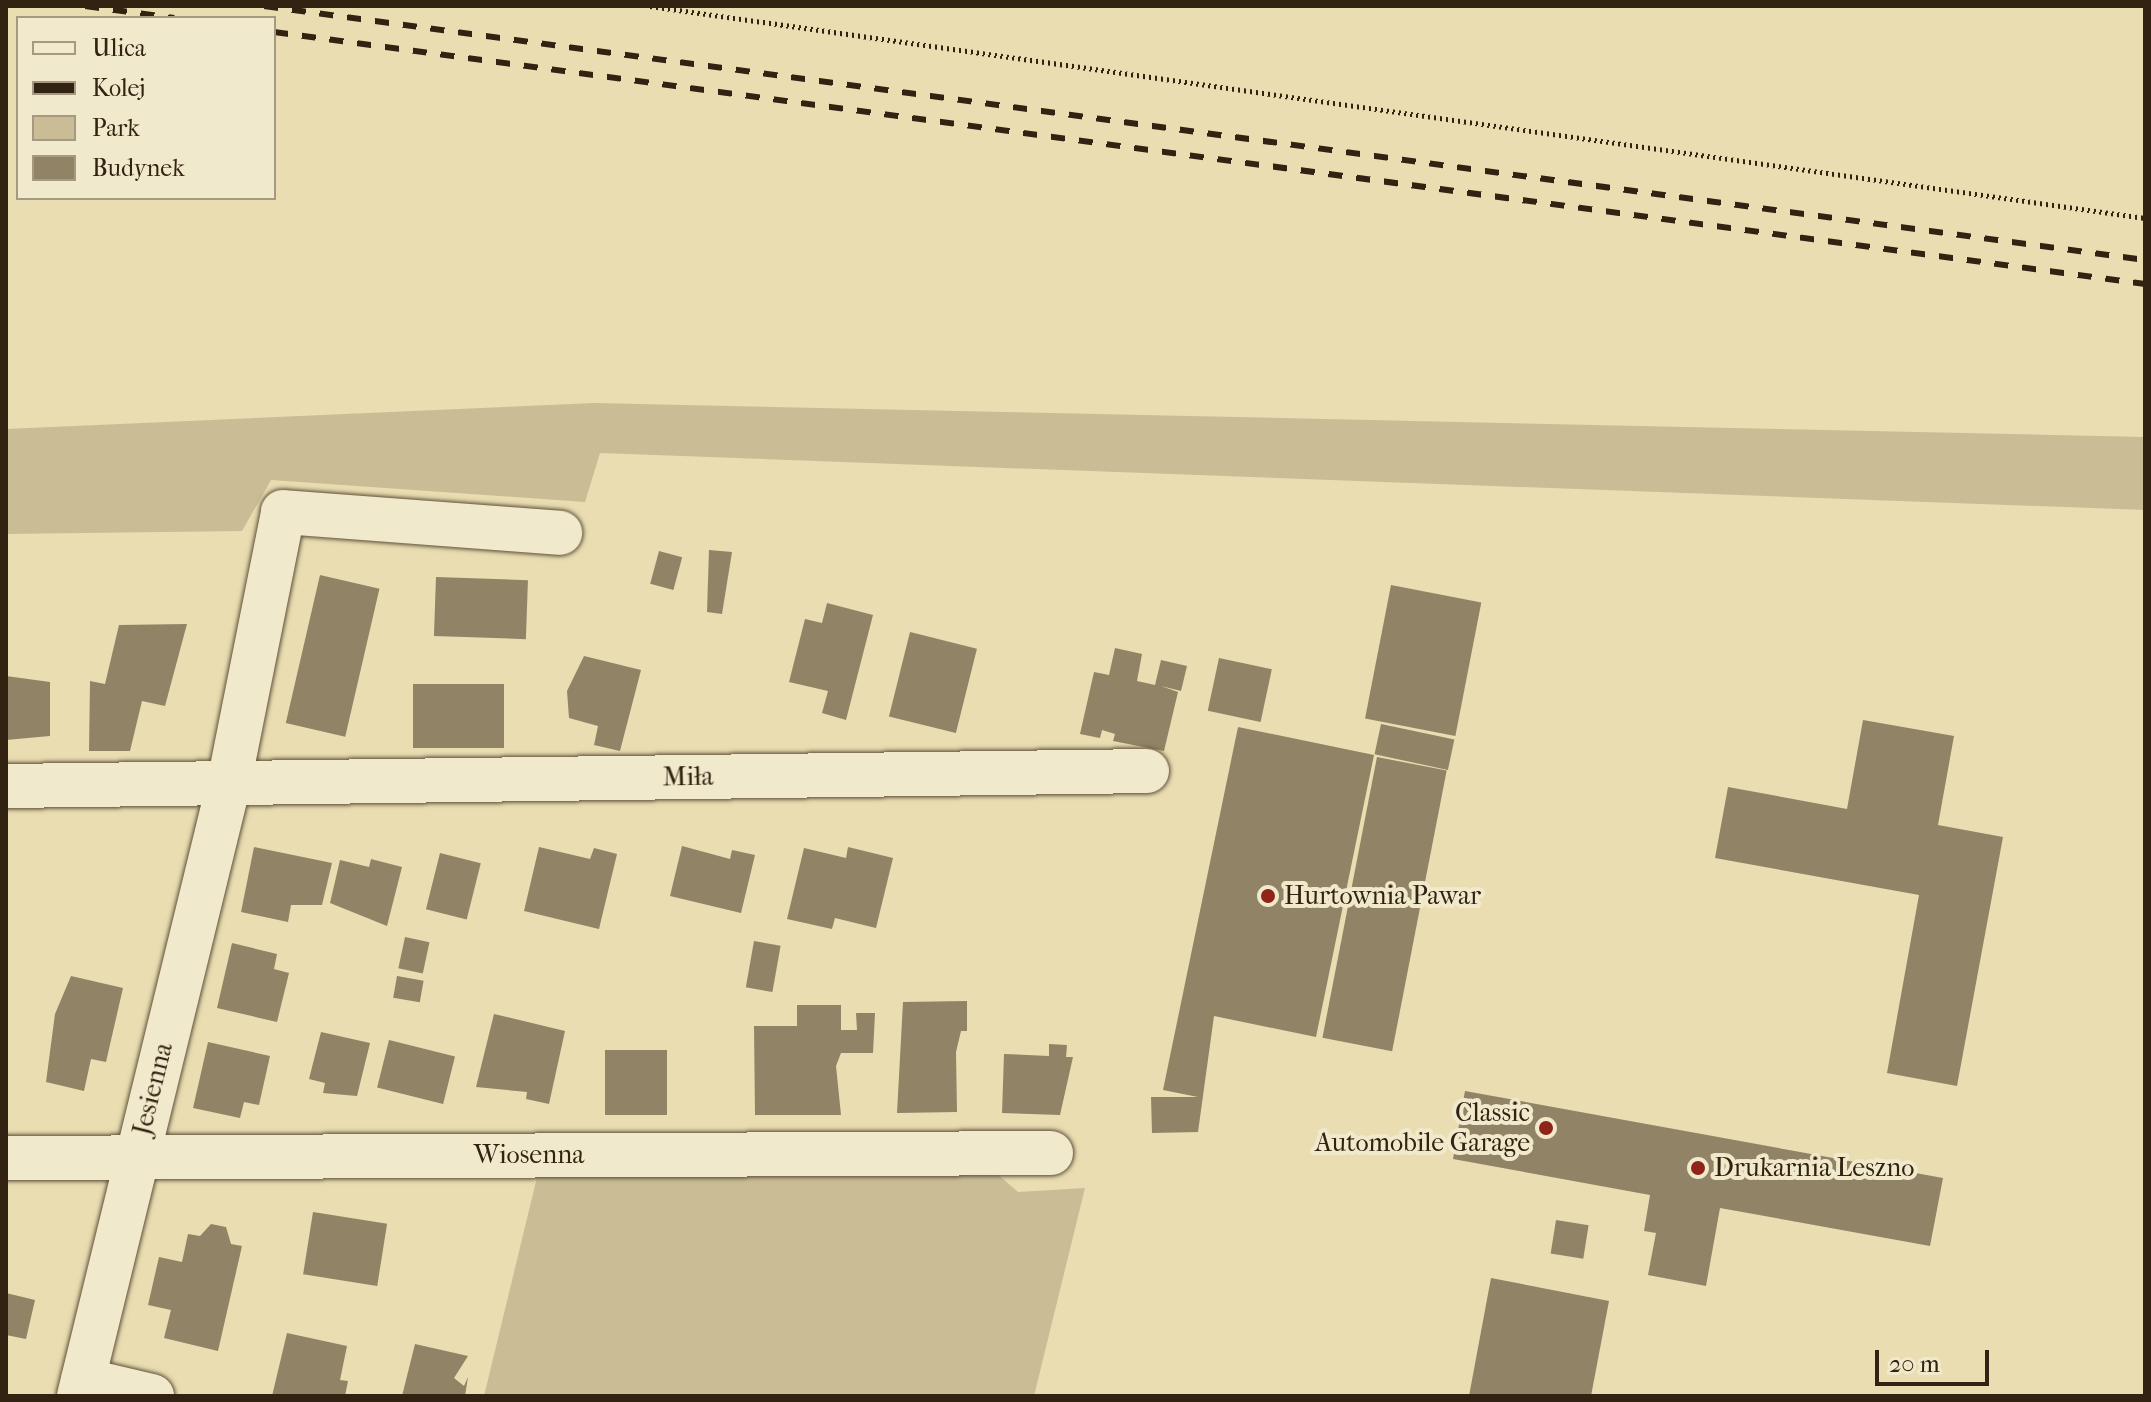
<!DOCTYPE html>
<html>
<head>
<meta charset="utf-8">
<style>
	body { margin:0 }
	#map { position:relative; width:2151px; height:1402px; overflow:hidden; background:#e9ddb1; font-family:"IM FELL French Canon",serif }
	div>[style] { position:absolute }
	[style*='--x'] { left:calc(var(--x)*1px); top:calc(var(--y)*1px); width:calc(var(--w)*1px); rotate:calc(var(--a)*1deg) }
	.green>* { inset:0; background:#cabd96 }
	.building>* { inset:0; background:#918365; transform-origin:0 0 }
	.path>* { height:5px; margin-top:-2.5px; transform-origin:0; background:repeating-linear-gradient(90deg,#322212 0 2px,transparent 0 6px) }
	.roads { filter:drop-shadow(0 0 2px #60513a) drop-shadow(0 0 2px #60513a) }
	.minor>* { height:44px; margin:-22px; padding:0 22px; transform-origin:22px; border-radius:22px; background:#f1e9cc }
	.rail>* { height:6px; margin-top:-3px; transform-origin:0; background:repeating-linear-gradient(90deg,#322212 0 14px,transparent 0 28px) }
	.dots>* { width:22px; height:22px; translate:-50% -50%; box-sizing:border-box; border:4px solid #f1e9cc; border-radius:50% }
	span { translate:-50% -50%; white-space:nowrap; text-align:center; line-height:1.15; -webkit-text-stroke:8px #f1e9cc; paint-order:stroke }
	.street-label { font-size:26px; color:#322212 }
	.poi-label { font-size:26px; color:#322212 }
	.left { translate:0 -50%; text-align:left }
	.right { translate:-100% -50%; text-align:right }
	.frame { position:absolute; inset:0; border:8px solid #322212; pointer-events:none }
	.legend { position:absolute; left:16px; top:16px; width:260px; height:184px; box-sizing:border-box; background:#f1e9cc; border:2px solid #a59982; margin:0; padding:10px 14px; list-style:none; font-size:24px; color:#322212 }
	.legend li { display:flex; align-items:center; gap:16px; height:40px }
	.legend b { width:40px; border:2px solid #a59982 }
	.scale { position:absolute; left:1875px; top:1350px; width:114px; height:36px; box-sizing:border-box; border:4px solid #322212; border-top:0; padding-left:10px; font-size:24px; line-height:28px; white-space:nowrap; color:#322212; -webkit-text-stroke:6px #f1e9cc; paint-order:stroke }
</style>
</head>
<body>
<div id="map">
	<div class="green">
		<i style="clip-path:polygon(594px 403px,2145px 437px,2145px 510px,600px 453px,585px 502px,271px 480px,242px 531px,6px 534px,6px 429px)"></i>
		<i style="clip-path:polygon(987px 1165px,1018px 1192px,1085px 1188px,1034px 1396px,484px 1396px,539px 1169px)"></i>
	</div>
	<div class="building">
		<i style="clip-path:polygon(709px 550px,732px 552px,722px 614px,707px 612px)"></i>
		<i style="left:659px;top:551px;width:24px;height:34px;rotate:15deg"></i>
		<i style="left:320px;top:575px;width:61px;height:152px;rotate:13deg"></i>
		<i style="left:436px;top:577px;width:92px;height:59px;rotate:2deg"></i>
		<i style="left:1391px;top:585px;width:92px;height:136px;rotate:11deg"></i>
		<i style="clip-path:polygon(827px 603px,873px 615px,846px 720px,822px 713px,828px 691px,789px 682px,805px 619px,822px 623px)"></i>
		<i style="clip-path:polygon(187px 624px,165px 706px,142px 701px,130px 751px,89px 751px,90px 681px,105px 684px,119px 625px)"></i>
		<i style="left:910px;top:632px;width:69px;height:87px;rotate:14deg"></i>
		<i style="clip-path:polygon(1115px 648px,1142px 654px,1137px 681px,1155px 685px,1161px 660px,1187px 666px,1181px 691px,1161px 686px,1178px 692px,1164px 751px,1113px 741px,1115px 734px,1102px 730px,1100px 738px,1080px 734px,1094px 672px,1109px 675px)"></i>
		<i style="clip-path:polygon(584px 656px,641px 670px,620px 751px,594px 745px,598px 726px,569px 718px,567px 691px)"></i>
		<i style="left:1219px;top:658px;width:54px;height:54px;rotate:12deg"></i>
		<i style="clip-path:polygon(6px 676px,50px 682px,50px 736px,6px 740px)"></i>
		<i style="left:504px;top:684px;width:64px;height:91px;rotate:90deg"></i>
		<i style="clip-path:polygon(1863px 720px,1954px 736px,1938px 825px,2003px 837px,1957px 1086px,1887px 1073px,1919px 895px,1715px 858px,1728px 787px,1847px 809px)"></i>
		<i style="left:1381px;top:724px;width:75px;height:31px;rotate:12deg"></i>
		<i style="clip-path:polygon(1238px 727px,1374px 755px,1316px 1037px,1214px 1016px,1198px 1132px,1152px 1133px,1151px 1097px,1198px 1097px,1163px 1090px)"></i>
		<i style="left:1377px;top:757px;width:71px;height:286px;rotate:11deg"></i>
		<i style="clip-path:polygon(682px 846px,730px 859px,732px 850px,755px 855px,741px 913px,670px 896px)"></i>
		<i style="clip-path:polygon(254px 847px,332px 863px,322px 905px,291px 905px,288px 922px,241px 912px)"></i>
		<i style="clip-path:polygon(539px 847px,590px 859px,594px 848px,617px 854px,599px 929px,524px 911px)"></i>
		<i style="clip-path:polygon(848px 847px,893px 858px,876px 928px,835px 918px,832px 929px,787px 919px,804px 848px,846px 858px)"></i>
		<i style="left:440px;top:853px;width:42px;height:58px;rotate:14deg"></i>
		<i style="clip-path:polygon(371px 859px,402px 867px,387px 926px,330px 903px,340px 860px,369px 867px)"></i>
		<i style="left:405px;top:937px;width:25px;height:32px;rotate:12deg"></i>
		<i style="left:754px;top:941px;width:27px;height:47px;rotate:10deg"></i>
		<i style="clip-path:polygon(232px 943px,277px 954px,274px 969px,289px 973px,277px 1022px,217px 1008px)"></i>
		<i style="clip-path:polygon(71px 976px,123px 988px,106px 1062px,91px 1059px,84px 1091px,46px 1082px,55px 1014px)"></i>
		<i style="left:397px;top:976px;width:27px;height:22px;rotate:10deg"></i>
		<i style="clip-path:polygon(967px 1001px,967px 1031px,961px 1031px,956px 1052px,957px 1112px,897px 1113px,903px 1002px)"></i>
		<i style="clip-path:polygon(797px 1005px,841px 1005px,841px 1030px,857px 1030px,856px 1013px,875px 1013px,873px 1053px,841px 1053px,836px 1066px,841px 1115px,755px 1115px,754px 1026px,797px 1026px)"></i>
		<i style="clip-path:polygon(494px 1014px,565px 1031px,549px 1104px,526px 1099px,527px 1092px,476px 1087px)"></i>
		<i style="clip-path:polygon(321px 1032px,370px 1043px,357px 1096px,323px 1093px,325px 1083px,309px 1079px)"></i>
		<i style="left:389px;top:1040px;width:68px;height:49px;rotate:14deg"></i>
		<i style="clip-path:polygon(208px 1042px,270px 1056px,259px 1105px,244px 1102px,240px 1118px,193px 1108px)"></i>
		<i style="clip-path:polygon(1049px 1044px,1067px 1045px,1066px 1057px,1073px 1057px,1060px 1115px,1002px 1113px,1004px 1054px,1049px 1056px)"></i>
		<i style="left:667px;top:1050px;width:65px;height:62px;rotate:90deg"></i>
		<i style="clip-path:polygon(1465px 1091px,1943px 1178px,1930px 1246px,1720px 1208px,1706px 1286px,1648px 1275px,1656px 1233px,1644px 1231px,1650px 1195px,1453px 1159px)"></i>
		<i style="left:313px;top:1212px;width:75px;height:63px;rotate:9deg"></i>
		<i style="left:1556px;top:1220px;width:33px;height:34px;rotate:9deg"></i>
		<i style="clip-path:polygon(211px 1224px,226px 1227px,231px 1244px,242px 1246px,218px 1351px,164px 1338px,171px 1310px,148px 1305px,159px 1257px,182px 1262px,188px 1234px,200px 1236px)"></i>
		<i style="clip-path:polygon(1491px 1278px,1609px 1301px,1591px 1396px,1469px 1396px)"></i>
		<i style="clip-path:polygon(6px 1293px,35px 1300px,26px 1339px,6px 1335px)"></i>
		<i style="clip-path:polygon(287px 1333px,347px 1346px,340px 1380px,348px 1381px,345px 1396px,272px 1396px)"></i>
		<i style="clip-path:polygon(415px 1344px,468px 1356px,454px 1378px,464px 1386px,468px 1377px,465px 1396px,402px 1396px)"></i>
	</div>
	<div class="path">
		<i style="--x:650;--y:6;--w:1510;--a:8.07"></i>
	</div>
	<div class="roads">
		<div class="minor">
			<i style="--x:6;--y:786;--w:1141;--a:-0.75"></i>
			<i style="--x:6;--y:1158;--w:1045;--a:-0.27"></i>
			<i style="--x:83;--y:1380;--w:71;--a:13.1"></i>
			<i style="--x:79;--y:1396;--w:631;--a:-76.25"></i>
			<i style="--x:229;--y:783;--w:276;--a:-78.7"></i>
			<i style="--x:283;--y:512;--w:278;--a:4.3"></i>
		</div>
	</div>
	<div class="rail">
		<i style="--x:85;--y:6;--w:90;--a:7.7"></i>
		<i style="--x:264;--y:6;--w:1898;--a:7.69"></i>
		<i style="--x:274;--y:32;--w:1888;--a:7.67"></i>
	</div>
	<div class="dots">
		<i style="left:1268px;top:896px;background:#8f2418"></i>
		<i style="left:1546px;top:1128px;background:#8f2418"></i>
		<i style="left:1698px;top:1168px;background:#8f2418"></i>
	</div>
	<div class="street-label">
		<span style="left:688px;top:777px;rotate:-1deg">Miła</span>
		<span style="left:153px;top:1089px;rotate:-76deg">Jesienna</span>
		<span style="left:529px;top:1155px">Wiosenna</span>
	</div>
	<div class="poi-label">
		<span class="left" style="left:1284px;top:896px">Hurtownia Pawar</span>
		<span class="right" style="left:1530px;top:1128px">Classic<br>Automobile Garage</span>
		<span class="left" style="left:1714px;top:1168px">Drukarnia Leszno</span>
	</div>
	<div class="frame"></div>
	<ul class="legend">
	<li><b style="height:10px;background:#f1e9cc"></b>Ulica</li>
	<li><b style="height:10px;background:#322212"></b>Kolej</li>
	<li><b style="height:22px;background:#cabd96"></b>Park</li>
	<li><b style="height:22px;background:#918365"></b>Budynek</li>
	</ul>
	<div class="scale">20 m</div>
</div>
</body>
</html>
